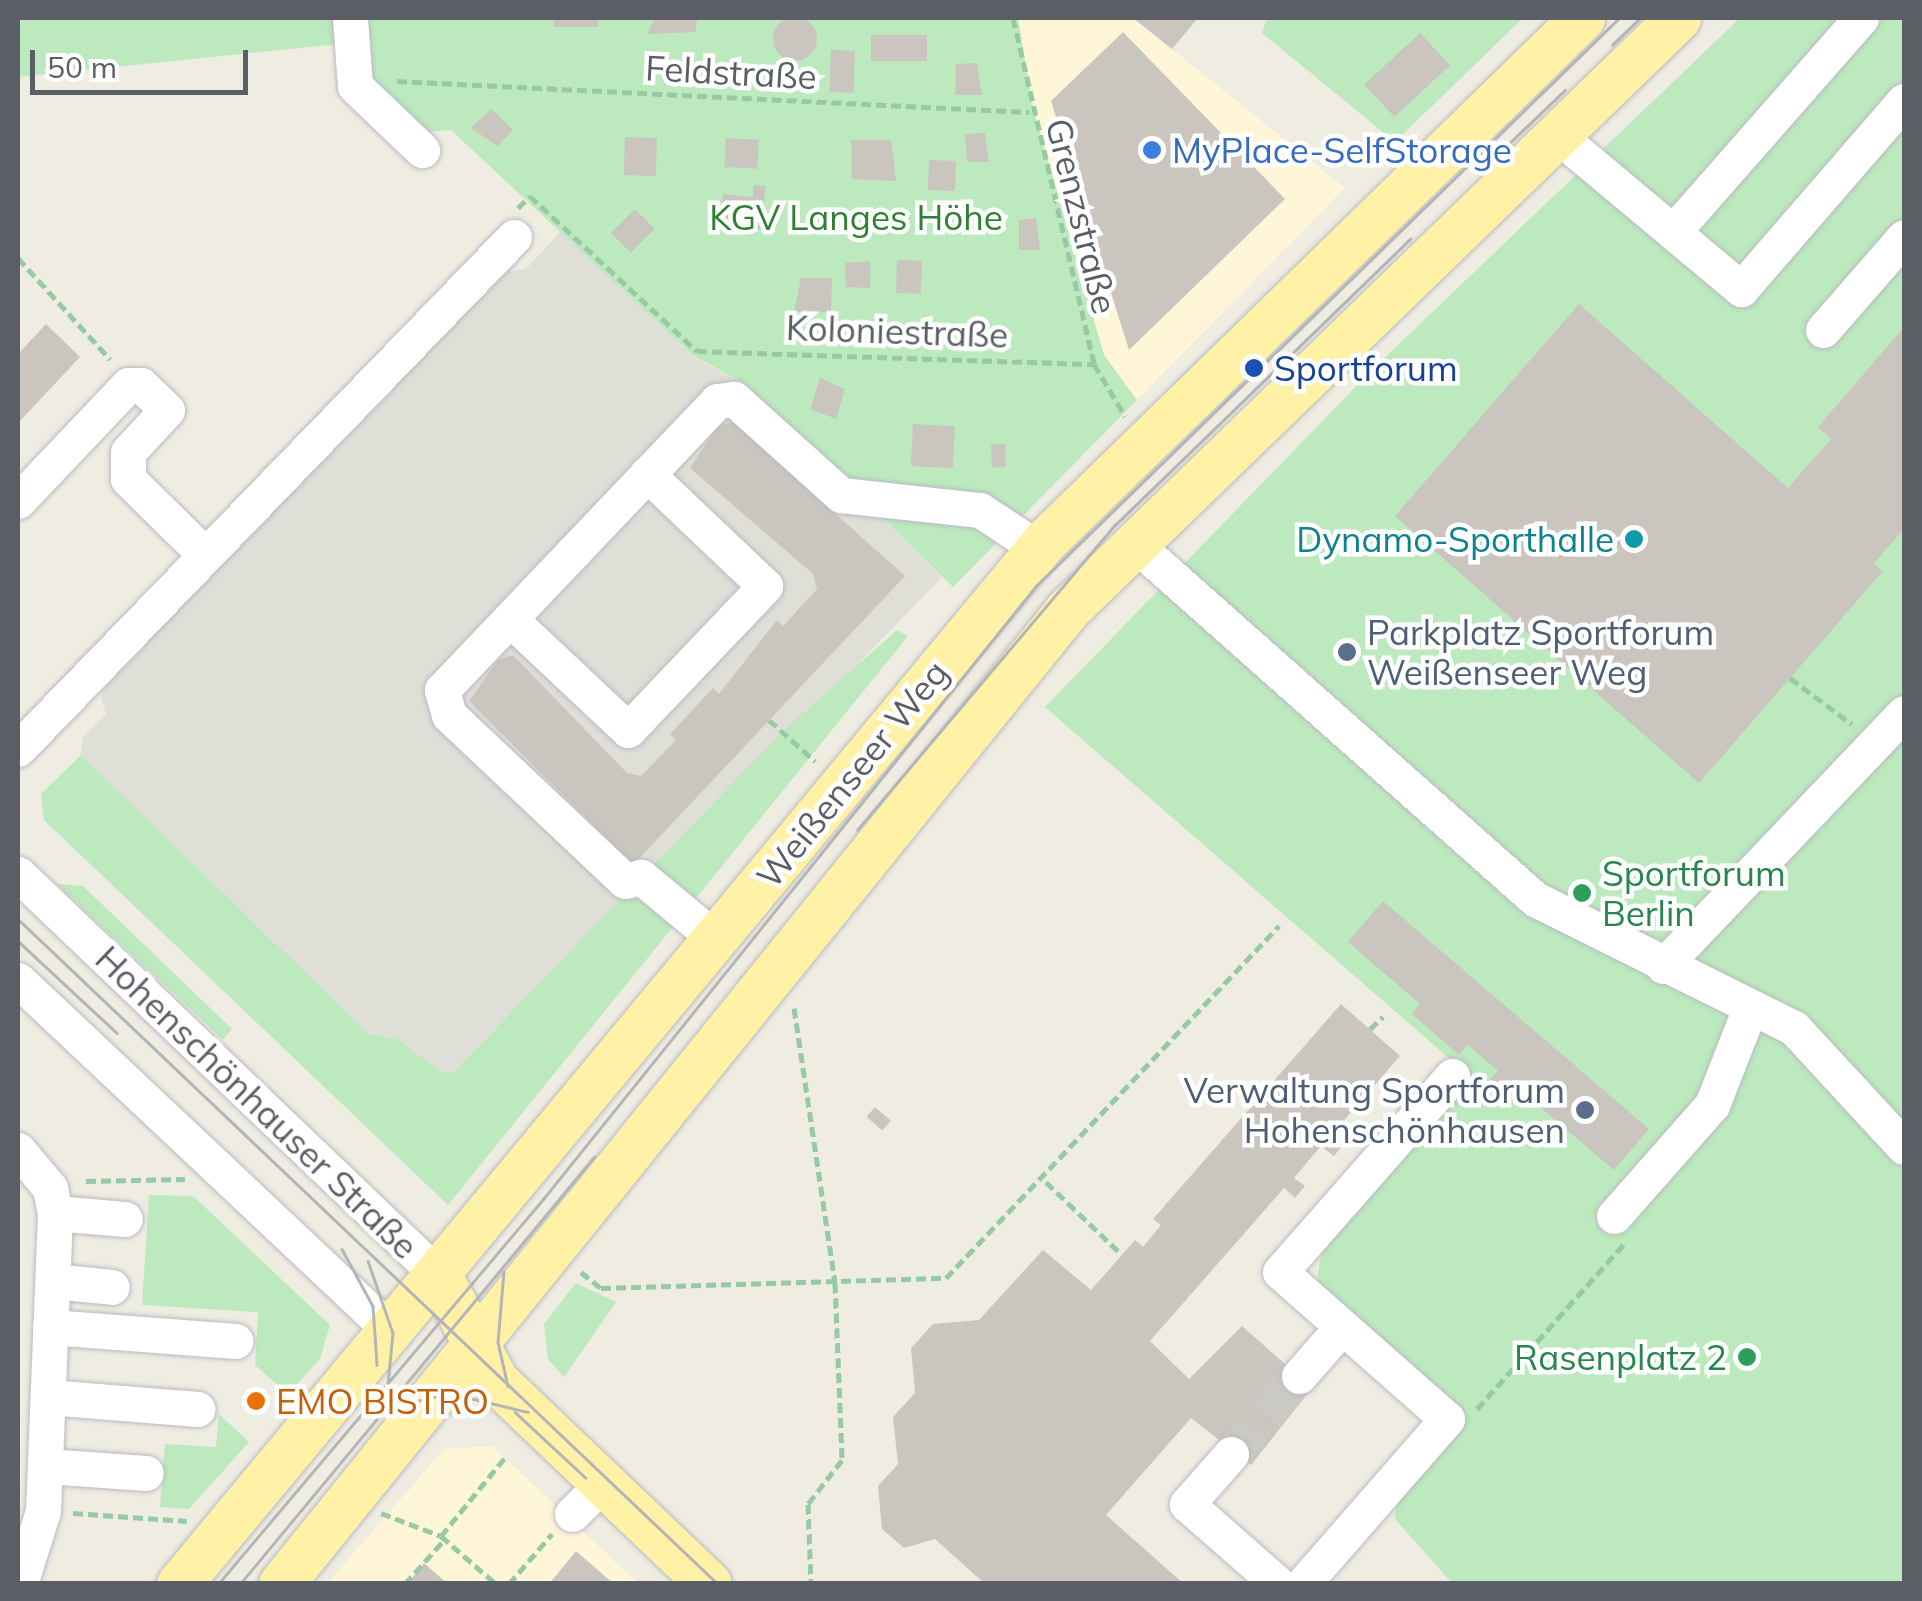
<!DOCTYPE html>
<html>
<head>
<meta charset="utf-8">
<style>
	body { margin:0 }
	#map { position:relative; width:1922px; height:1601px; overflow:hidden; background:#efece2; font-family:Mulish,sans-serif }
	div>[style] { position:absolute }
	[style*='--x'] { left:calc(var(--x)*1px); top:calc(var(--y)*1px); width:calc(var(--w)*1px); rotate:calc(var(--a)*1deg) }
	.commercial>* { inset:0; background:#fff6d7 }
	.industrial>* { inset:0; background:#dfded7 }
	.green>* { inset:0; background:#bce9bd }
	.building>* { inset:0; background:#cac6bf; transform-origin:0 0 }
	.round { border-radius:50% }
	.minor-tunnel>* { height:35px; margin-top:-17.5px; transform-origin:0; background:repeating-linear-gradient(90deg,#cac9c3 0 35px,transparent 0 53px) }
	.path>* { height:5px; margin-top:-2.5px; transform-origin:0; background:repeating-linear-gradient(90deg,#95caa5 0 10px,transparent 0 15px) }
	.roads { filter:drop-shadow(0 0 2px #b8bbc0) drop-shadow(0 0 2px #b8bbc0) }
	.minor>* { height:35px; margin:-17.5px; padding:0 17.5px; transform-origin:17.5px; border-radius:17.5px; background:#fff }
	.major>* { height:45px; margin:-22.5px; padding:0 22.5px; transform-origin:22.5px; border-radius:22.5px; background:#fff2a7 }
	.tram>* { height:2.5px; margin:-1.25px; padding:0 1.25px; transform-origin:1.25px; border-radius:1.25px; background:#b4b5b6 }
	.dots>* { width:28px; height:28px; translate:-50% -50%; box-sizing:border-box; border:5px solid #fff; border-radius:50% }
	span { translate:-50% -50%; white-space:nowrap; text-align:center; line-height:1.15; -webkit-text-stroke:9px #fff; paint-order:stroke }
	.street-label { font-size:35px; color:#5b5f65 }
	.shop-label { font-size:35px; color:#366cbe }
	.left { translate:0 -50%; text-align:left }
	.park-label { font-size:35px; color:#2c8231 }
	.transit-label { font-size:35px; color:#164399 }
	.culture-label { font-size:35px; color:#0d838f }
	.right { translate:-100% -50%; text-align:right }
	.service-label { font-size:35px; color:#4e5e75 }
	.leisure-label { font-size:35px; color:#27864d }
	.food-label { font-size:35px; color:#c56008 }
	.frame { position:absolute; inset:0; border:20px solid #5b5f65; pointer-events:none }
	.scale { position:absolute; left:30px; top:50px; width:218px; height:45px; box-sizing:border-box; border:5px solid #5b5f65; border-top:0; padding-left:12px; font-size:30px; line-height:35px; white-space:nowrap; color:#5b5f65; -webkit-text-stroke:8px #fff; paint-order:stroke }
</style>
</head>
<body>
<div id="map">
	<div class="commercial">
		<i style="clip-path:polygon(1018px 18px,1133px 18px,1345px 188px,1137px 400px,1104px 355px,1033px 108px)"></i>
		<i style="clip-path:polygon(492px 1446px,638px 1583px,327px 1584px,444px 1449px)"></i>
	</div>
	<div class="industrial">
		<i style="clip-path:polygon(561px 231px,694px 358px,743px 383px,942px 577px,467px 1067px,442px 1073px,398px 1039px,369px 1034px,81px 755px,83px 737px,106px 714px,101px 696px,111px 678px,495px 273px,526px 269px)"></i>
	</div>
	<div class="green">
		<i style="clip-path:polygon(18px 18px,337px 18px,339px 44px,18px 77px)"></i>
		<i style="clip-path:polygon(357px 18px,1018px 18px,1033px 108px,1104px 355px,1137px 400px,953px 587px,744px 383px,693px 356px,451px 130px,425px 132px,363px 81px)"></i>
		<i style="clip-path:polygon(1267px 18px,1523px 18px,1395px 142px,1262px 33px)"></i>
		<i style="clip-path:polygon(1740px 18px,1904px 18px,1904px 1583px,1452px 1583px,1395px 1519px,1397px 1499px,1463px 1422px,1319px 1289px,1318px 1273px,1322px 1251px,1473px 1079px,1045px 707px,1375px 367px)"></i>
		<i style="clip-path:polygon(897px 630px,908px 636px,448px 1205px,44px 820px,41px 794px,81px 755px,369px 1034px,398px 1039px,442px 1073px,455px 1071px,784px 730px)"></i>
		<i style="clip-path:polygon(57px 884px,83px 886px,232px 1029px,223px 1040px)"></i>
		<i style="clip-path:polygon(149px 1195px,193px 1196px,330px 1325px,320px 1359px,288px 1394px,255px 1365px,258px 1312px,142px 1305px)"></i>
		<i style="clip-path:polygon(576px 1283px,616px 1302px,564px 1377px,548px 1359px,544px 1324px)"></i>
		<i style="clip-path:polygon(219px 1414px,249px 1442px,189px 1509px,160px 1507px,165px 1444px,216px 1447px)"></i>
	</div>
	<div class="building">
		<i class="round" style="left:773px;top:17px;width:44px;height:44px"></i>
		<i style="left:554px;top:18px;width:44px;height:9px"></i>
		<i style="clip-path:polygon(655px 18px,697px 18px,696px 32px,647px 34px)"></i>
		<i style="clip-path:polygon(1133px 18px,1198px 18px,1172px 49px)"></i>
		<i style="clip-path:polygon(1123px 32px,1285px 199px,1129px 350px,1051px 101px)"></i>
		<i style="left:1420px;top:33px;width:44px;height:76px;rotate:47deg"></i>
		<i style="left:871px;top:35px;width:56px;height:26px"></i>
		<i style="left:831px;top:50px;width:24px;height:42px;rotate:2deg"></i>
		<i style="clip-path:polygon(977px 63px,982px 95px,955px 95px,956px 64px)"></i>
		<i style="clip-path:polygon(491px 109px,513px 130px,498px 146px,471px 128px)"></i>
		<i style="clip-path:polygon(985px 133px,989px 162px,967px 162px,965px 134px)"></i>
		<i style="left:625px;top:137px;width:32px;height:38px;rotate:2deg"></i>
		<i style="left:726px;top:138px;width:33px;height:29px;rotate:3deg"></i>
		<i style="clip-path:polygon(851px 140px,891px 140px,896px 181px,852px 179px)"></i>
		<i style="left:929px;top:160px;width:27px;height:30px;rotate:2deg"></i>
		<i style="clip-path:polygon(753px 185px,766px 186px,760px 230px,721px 224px,723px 194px,753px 197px)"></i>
		<i style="left:635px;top:209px;width:28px;height:34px;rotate:45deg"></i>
		<i style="clip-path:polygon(1036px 218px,1040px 250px,1019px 250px,1019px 220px)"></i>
		<i style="left:897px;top:260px;width:25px;height:33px;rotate:2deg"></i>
		<i style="clip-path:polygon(870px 261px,870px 288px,846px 287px,845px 263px)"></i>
		<i style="clip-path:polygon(801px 278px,832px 278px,831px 312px,794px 312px)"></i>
		<i style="clip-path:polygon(1579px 304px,1788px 488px,1831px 439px,1818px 427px,1904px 327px,1904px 529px,1874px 563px,1883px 571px,1699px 783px,1395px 516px)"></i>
		<i style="clip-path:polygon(46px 324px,80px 357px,18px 423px,18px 354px)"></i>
		<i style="clip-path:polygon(820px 378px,845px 389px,836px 419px,810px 409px)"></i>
		<i style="clip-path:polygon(733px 422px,905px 576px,633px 865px,469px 701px,498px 660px,513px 655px,627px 773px,641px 776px,676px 740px,670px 734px,713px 688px,719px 694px,777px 620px,783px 626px,817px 589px,813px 574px,690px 468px,718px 426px)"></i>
		<i style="left:913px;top:424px;width:42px;height:42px;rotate:3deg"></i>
		<i style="left:1005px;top:444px;width:23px;height:14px;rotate:88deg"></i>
		<i style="clip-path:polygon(1383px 901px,1649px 1129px,1614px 1170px,1509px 1081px,1502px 1090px,1490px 1080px,1498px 1071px,1468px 1045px,1459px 1055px,1412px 1014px,1420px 1004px,1348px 942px)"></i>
		<i style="clip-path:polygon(1341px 1004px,1400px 1056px,1332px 1134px,1344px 1144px,1334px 1156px,1321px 1146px,1294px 1178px,1305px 1186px,1295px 1198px,1284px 1188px,1150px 1341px,1189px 1379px,1242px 1326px,1312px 1388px,1251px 1465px,1191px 1418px,1106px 1515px,1184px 1584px,985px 1584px,935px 1539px,904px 1548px,882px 1529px,878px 1486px,898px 1464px,893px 1417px,915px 1393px,911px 1348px,933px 1324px,979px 1320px,1043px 1250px,1091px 1290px,1135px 1240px,1143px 1247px,1161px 1225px,1153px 1219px)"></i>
		<i style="left:875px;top:1107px;width:21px;height:13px;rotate:41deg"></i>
		<i style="clip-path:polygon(576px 1551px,614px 1584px,549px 1584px)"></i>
		<i style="clip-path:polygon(424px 1563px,448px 1584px,407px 1584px)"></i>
	</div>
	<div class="minor-tunnel">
		<i style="--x:1231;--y:1454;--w:103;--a:-48.9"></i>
	</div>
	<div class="path">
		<i style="--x:1013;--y:18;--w:355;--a:76.8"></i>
		<i style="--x:1094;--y:364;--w:61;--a:59.2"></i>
		<i style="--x:397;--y:81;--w:633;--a:2.81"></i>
		<i style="--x:518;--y:208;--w:17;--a:-45"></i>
		<i style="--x:530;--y:196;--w:228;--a:42.9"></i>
		<i style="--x:697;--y:351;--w:397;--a:1.9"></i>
		<i style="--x:18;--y:258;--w:137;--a:47.7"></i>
		<i style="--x:1790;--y:678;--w:77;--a:36.6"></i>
		<i style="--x:769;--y:720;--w:62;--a:41.7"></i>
		<i style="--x:794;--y:1008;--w:278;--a:81.5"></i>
		<i style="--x:835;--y:1283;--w:177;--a:87.7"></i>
		<i style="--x:842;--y:1460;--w:56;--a:127.7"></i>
		<i style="--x:808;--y:1504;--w:80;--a:87.9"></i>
		<i style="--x:1370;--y:1029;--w:18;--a:-43"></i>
		<i style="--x:86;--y:1181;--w:99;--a:-1.2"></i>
		<i style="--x:1046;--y:1182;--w:105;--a:43.8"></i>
		<i style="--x:581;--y:1272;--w:26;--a:39"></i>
		<i style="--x:601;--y:1288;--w:345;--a:-1.7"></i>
		<i style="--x:946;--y:1278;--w:485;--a:-46.6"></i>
		<i style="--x:1477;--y:1409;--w:220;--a:-48.3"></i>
		<i style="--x:73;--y:1513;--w:114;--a:4"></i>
		<i style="--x:381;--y:1513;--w:64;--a:21"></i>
		<i style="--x:441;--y:1536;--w:73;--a:41.1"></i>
		<i style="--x:441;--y:1536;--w:104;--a:-50.8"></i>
		<i style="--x:405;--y:1584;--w:60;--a:-48.4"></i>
		<i style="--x:509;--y:1584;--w:66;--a:-49.3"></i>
	</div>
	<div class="roads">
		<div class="minor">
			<i style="--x:350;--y:18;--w:68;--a:85.8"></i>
			<i style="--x:355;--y:86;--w:93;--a:43.7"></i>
			<i style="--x:1861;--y:18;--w:285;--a:131.3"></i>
			<i style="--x:1673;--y:232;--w:89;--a:40"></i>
			<i style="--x:1741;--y:289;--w:249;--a:-49.1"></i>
			<i style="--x:1557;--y:135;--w:151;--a:39.9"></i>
			<i style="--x:1823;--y:330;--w:123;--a:-48.9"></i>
			<i style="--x:18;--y:501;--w:160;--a:-46.5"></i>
			<i style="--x:128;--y:385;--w:13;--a:0"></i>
			<i style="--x:141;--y:385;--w:36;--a:44"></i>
			<i style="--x:167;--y:410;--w:57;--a:132.9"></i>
			<i style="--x:128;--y:452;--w:27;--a:90"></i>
			<i style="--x:128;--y:479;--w:107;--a:44.6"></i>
			<i style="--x:1135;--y:544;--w:535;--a:41.59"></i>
			<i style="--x:1535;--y:899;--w:289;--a:26.5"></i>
			<i style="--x:1794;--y:1028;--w:162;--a:47.3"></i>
			<i style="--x:510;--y:619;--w:162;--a:43.2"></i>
			<i style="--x:628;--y:730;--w:199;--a:-46.4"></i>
			<i style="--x:765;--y:586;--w:163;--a:-136.5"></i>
			<i style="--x:18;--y:749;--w:713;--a:-45.91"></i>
			<i style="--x:18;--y:874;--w:582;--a:43.68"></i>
			<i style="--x:717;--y:940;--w:99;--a:-140.3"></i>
			<i style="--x:641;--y:877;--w:16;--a:166"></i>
			<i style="--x:625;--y:881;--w:242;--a:-136.7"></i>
			<i style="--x:449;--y:715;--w:26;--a:-106"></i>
			<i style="--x:442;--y:690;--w:399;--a:-46.4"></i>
			<i style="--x:717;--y:401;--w:17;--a:-7"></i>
			<i style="--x:734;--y:399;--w:144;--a:41.9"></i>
			<i style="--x:841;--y:495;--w:140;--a:6.2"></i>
			<i style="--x:980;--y:510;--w:71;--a:33.5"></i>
			<i style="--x:1663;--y:966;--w:349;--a:-46.4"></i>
			<i style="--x:18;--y:980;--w:515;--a:43.27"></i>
			<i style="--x:18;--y:1150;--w:50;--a:49.9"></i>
			<i style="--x:50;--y:1188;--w:25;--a:79"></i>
			<i style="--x:55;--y:1213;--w:298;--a:92.3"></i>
			<i style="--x:43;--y:1511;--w:77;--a:107.5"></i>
			<i style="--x:55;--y:1213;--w:70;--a:4.9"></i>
			<i style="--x:1614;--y:1216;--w:148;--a:-48.6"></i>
			<i style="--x:1712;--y:1105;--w:104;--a:-68.6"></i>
			<i style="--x:53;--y:1281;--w:59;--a:5.8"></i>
			<i style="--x:50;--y:1327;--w:186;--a:4.3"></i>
			<i style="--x:1299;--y:1376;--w:65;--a:-48.7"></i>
			<i style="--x:48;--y:1397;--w:150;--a:4.6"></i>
			<i style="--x:1231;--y:1454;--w:67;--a:131.3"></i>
			<i style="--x:1187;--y:1504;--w:121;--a:41.3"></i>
			<i style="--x:46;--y:1466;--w:100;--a:4"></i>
			<i style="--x:572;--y:1514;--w:44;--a:-45"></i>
			<i style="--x:1303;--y:1584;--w:219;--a:-48.9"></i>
			<i style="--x:1447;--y:1419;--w:222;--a:-138.6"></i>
			<i style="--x:1280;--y:1272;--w:261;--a:-48.7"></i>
		</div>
		<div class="major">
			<i style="--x:439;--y:1276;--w:119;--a:61.5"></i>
			<i style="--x:496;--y:1381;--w:294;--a:43.6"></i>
			<i style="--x:179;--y:1584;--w:1356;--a:-50.3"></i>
			<i style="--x:1045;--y:541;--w:750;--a:-44.24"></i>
			<i style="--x:281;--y:1584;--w:1253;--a:-51.09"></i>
			<i style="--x:1068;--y:609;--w:849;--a:-44.09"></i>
		</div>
	</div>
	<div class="tram">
		<i style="--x:1612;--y:45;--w:39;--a:-44"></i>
		<i style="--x:1478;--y:173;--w:120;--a:-43.7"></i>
		<i style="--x:857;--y:830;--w:399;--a:-49.8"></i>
		<i style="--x:1115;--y:525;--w:411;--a:-44.1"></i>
		<i style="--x:18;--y:919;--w:966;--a:43.53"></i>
		<i style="--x:18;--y:941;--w:135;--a:42.9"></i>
		<i style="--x:342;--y:1249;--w:65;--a:61.5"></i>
		<i style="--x:373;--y:1306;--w:59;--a:86.1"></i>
		<i style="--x:368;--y:1261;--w:76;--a:70.9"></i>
		<i style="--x:393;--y:1333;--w:52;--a:95.5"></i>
		<i style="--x:504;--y:1272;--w:70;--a:94.9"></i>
		<i style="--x:498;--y:1342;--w:45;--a:77.2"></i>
		<i style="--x:389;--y:1408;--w:62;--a:-14"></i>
		<i style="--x:449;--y:1393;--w:81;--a:13.5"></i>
		<i style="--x:515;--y:1412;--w:96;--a:42.9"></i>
		<i style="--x:218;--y:1584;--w:505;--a:-49.82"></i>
		<i style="--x:544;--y:1198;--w:785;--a:-51.2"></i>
		<i style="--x:1036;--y:586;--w:814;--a:-44.25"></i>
		<i style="--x:240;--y:1584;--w:555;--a:-50.34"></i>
	</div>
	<div class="dots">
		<i style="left:1152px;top:150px;background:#3f7fe0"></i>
		<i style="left:1254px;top:368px;background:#1a4fb4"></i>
		<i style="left:1634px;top:539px;background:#0f9aa8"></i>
		<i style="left:1347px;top:652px;background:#5c6f8a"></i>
		<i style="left:1582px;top:893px;background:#2e9e5b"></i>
		<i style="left:1585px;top:1110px;background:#5c6f8a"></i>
		<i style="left:1747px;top:1357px;background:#2e9e5b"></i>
		<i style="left:256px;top:1401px;background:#e8710a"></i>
	</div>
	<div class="street-label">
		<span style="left:731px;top:72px;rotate:3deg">Feldstraße</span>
		<span style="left:1082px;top:216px;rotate:76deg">Grenzstraße</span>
		<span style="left:897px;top:331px;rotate:2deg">Koloniestraße</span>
		<span style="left:852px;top:774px;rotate:-51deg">Weißenseer Weg</span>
		<span style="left:257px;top:1102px;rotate:44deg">Hohenschönhauser Straße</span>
	</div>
	<div class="shop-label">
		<span class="left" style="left:1172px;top:150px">MyPlace-SelfStorage</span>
	</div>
	<div class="park-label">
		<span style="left:856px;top:217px">KGV Langes Höhe</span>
	</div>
	<div class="transit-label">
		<span class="left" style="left:1274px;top:368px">Sportforum</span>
	</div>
	<div class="culture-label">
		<span class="right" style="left:1614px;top:539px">Dynamo-Sporthalle</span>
	</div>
	<div class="service-label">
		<span class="left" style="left:1367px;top:652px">Parkplatz Sportforum<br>Weißenseer Weg</span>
		<span class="right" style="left:1565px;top:1110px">Verwaltung Sportforum<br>Hohenschönhausen</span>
	</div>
	<div class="leisure-label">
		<span class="left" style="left:1602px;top:893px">Sportforum<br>Berlin</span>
		<span class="right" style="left:1727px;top:1357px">Rasenplatz 2</span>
	</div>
	<div class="food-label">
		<span class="left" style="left:276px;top:1401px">EMO BISTRO</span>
	</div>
	<div class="frame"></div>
	<div class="scale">50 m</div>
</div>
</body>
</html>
